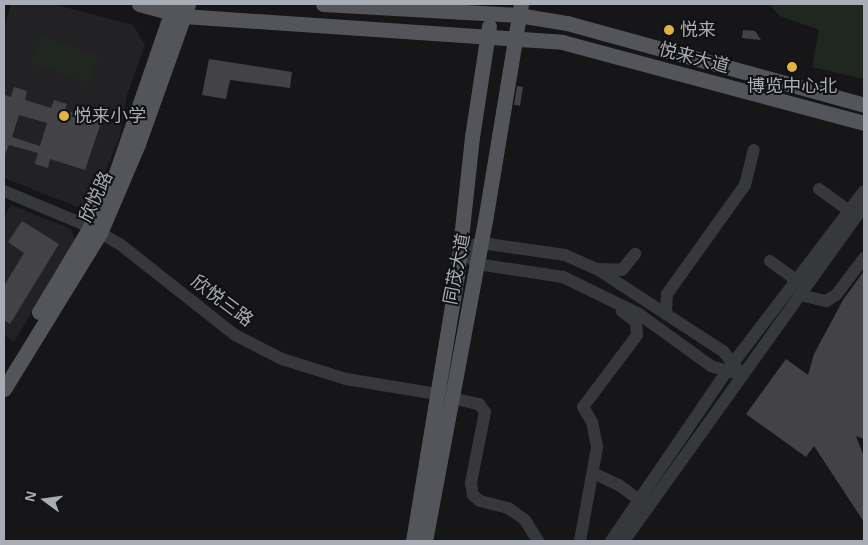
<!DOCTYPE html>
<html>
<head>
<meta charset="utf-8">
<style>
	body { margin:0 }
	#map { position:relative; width:868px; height:545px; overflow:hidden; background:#161618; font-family:Helvetica,"Noto Sans SC",sans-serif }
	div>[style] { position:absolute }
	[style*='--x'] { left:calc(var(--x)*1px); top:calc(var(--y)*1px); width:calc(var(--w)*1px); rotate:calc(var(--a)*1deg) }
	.built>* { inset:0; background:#222224 }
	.green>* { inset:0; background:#202721; transform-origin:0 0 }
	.building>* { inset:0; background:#434347; transform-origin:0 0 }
	.minor>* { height:12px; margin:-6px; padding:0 6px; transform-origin:6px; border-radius:6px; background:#37383c }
	.major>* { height:15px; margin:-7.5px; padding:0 7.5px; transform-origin:7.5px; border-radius:7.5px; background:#53555b }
	.dots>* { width:14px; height:14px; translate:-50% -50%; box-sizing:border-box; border:2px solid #111113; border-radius:50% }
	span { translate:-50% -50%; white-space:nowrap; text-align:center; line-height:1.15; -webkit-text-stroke:4px #111113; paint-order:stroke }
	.poi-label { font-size:18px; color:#a9adb6 }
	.left { translate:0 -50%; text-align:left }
	.street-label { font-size:18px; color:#a9adb6 }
	.frame { position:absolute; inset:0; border:5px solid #a9adb6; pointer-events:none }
	.north { position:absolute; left:20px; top:475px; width:50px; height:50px; -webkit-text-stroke:4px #111113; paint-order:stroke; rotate:284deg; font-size:14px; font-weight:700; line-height:20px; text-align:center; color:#a9adb6 }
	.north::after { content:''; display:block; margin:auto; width:18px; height:22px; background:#a9adb6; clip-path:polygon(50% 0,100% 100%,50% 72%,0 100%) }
</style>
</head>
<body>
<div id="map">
	<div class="built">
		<i style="clip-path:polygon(11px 4px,53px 4px,133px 25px,145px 45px,127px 95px,120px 136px,92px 202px,80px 208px,4px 178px,4px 28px)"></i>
		<i style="clip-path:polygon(11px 205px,71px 229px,75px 240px,14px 342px,4px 335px,4px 217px)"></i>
	</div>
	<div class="green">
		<i style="clip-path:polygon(769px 4px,864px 4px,864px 79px,812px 67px,819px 30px,780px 16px)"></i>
		<i style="left:41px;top:36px;width:61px;height:29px;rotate:19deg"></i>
	</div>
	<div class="building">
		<i style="clip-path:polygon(743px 30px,755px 31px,761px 40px,742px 38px)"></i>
		<i style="clip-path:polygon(209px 59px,292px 72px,290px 88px,230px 80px,226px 99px,202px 95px)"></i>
		<i style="left:517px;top:86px;width:6px;height:19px;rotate:9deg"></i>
		<i style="clip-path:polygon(evenodd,14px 87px,27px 91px,25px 100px,51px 108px,54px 100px,67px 104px,65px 110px,101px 123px,85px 170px,50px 159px,48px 168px,35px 164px,38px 153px,9px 145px,4px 157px,4px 101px,5px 95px,11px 97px,14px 87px,19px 115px,47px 123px,40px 146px,12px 137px,19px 115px)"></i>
		<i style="clip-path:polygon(22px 221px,59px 244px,10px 324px,4px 320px,4px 286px,24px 253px,8px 242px)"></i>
		<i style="clip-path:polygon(864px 271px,864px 439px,856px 436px,864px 457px,864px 522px,814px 446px,806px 457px,746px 414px,786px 359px,808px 375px,814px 354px,843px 300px)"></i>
	</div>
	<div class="minor">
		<i style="--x:819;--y:189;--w:37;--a:36"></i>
		<i style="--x:4;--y:191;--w:93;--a:22.7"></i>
		<i style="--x:90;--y:227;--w:36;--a:30"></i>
		<i style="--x:121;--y:245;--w:145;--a:38.3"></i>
		<i style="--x:235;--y:335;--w:53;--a:27.1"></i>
		<i style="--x:282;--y:359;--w:67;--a:17.4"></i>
		<i style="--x:346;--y:379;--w:92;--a:9.4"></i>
		<i style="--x:481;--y:243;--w:85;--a:8.1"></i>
		<i style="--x:565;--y:255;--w:35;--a:24"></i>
		<i style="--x:597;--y:269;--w:150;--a:33.1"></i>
		<i style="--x:723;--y:351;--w:31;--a:52"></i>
		<i style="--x:742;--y:375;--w:32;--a:-164"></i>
		<i style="--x:711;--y:366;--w:89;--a:-144.2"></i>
		<i style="--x:639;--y:314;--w:85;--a:-154"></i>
		<i style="--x:563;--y:277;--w:87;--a:-171.4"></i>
		<i style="--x:477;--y:264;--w:22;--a:-137"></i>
		<i style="--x:461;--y:249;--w:21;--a:-17"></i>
		<i style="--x:770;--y:261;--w:32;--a:36"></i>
		<i style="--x:796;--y:280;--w:16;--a:75"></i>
		<i style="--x:800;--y:295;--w:27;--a:13"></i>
		<i style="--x:826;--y:301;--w:12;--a:-31"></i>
		<i style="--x:836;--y:295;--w:46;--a:-52.9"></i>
		<i style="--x:599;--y:269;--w:23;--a:2"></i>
		<i style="--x:622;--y:270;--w:21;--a:-51"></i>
		<i style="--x:666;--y:312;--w:18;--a:-87"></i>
		<i style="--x:667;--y:294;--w:134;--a:-54.4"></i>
		<i style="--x:745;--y:185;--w:36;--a:-76"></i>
		<i style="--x:452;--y:398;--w:28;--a:13"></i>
		<i style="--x:479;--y:404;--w:10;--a:53"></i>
		<i style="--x:485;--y:412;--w:72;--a:101.2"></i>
		<i style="--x:471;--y:483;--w:12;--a:81"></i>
		<i style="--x:473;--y:495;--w:9;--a:41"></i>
		<i style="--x:480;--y:501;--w:29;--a:14"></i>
		<i style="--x:508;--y:508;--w:21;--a:35"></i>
		<i style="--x:525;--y:520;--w:25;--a:58"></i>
		<i style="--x:595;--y:474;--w:26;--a:25"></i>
		<i style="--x:619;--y:485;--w:25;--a:37"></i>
		<i style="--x:639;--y:500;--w:7;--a:82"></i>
		<i style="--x:580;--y:541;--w:96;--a:-79.7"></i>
		<i style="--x:597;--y:447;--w:25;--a:-101"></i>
		<i style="--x:592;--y:422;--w:17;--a:-121"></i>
		<i style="--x:583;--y:407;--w:90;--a:-53.1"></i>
		<i style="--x:637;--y:335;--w:13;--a:-94"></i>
		<i style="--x:636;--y:322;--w:18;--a:-142"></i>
		<i style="--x:611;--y:541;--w:206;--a:-55.7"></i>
		<i style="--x:727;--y:371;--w:226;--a:-52.7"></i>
		<i style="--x:624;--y:541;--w:412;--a:-54.4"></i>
	</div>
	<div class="major">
		<i style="--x:139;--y:4;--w:46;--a:15.3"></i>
		<i style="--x:183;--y:16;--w:380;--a:3.9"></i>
		<i style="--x:562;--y:42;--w:313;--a:15"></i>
		<i style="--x:323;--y:4;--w:195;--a:3.2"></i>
		<i style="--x:518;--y:15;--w:50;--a:9.3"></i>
		<i style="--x:567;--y:23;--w:308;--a:15.4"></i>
		<i style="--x:39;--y:312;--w:99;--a:-59"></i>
		<i style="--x:90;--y:227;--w:60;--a:-64.3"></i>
		<i style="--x:116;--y:173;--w:178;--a:-71"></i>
		<i style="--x:4;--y:389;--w:183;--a:-58.4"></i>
		<i style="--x:100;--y:233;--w:97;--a:-66.9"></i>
		<i style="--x:138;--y:144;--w:149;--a:-70.3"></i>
		<i style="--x:413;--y:541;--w:270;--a:-80.6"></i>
		<i style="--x:457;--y:275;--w:139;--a:-83.8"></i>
		<i style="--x:472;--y:137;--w:112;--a:-81.3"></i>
		<i style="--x:425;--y:541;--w:326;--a:-79.4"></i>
		<i style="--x:485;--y:221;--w:220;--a:-80.6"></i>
	</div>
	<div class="dots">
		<i style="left:669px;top:30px;background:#e2b343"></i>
		<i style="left:792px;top:67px;background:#e2b343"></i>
		<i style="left:64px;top:116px;background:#e2b343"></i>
	</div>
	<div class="poi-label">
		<span class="left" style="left:680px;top:30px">悦来</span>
		<span style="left:792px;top:86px">博览中心北</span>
		<span class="left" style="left:74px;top:116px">悦来小学</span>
	</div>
	<div class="street-label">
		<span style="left:694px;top:58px;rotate:15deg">悦来大道</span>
		<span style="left:96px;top:197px;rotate:-65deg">欣悦路</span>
		<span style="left:457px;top:269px;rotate:-79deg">同茂大道</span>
		<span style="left:222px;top:301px;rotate:37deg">欣悦三路</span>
	</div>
	<div class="frame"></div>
	<div class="north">N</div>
</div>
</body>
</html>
